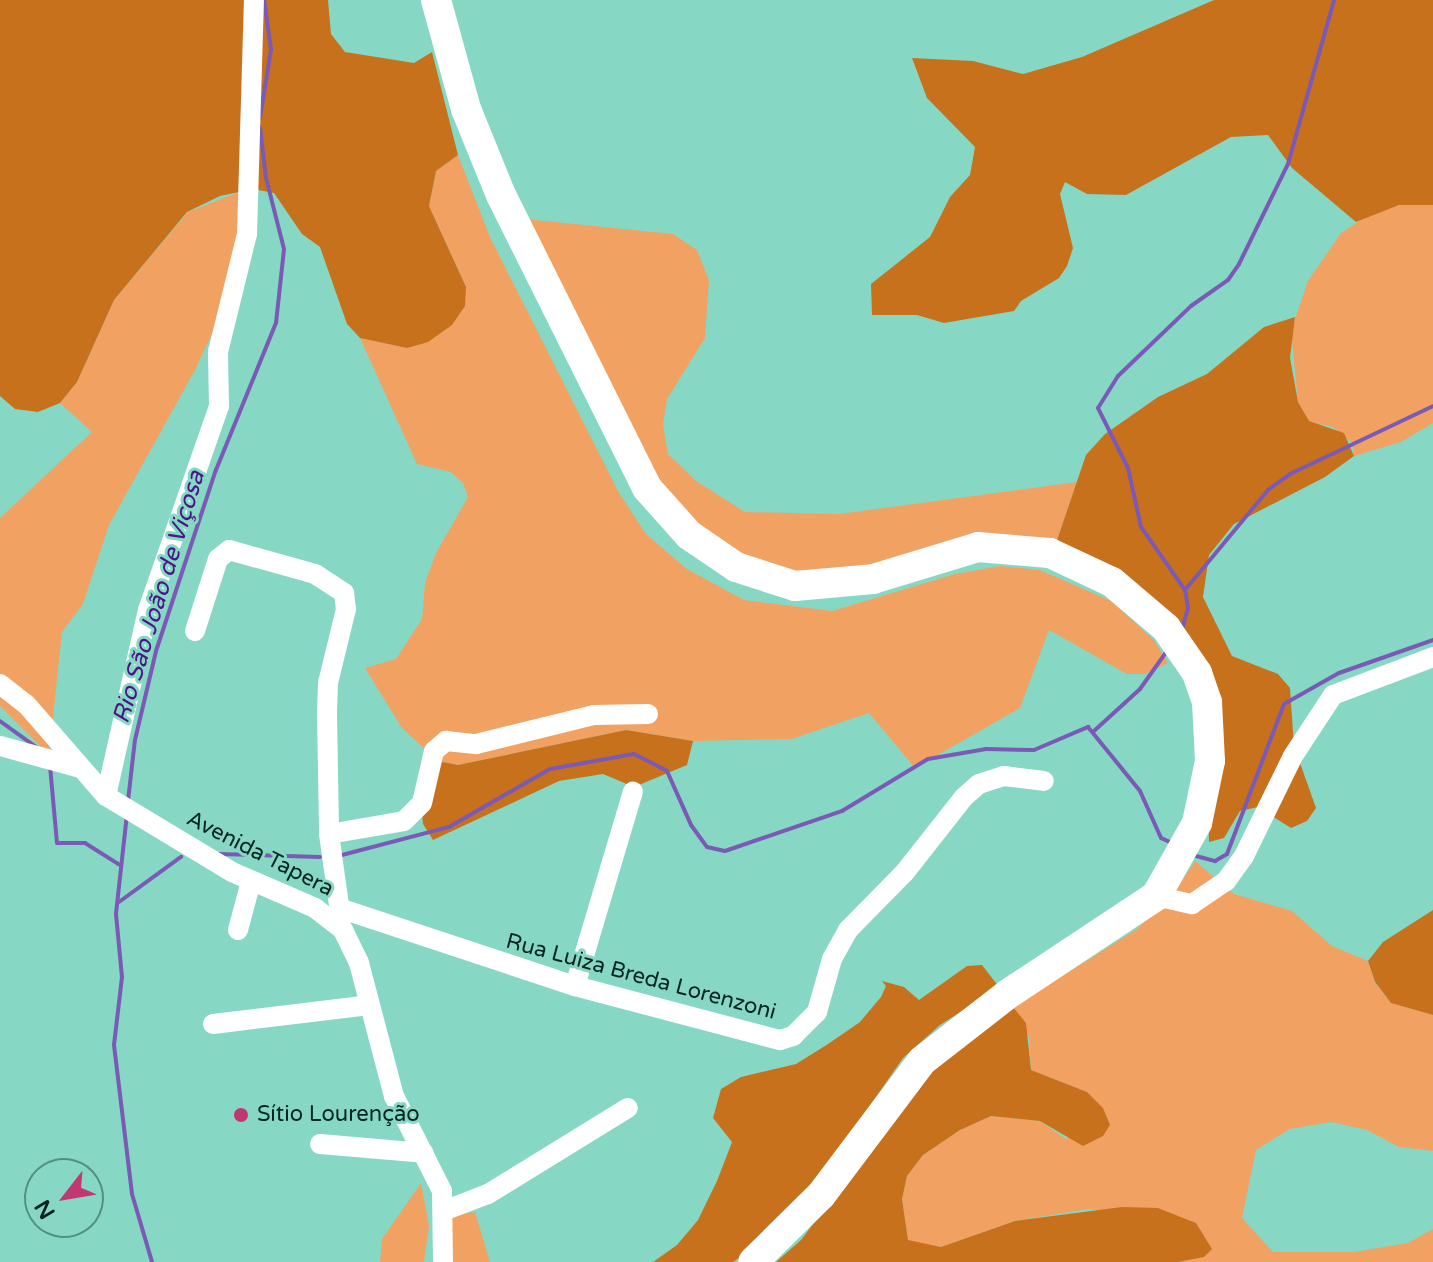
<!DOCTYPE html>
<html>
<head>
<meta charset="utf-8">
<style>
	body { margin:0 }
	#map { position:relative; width:1433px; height:1262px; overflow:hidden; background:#86d8c5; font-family:"Varela Round",sans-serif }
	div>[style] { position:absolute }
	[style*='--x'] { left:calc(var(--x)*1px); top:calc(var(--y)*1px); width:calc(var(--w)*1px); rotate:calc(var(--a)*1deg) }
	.green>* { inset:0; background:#f1a263 }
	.forest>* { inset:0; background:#c7711d }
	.stream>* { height:4px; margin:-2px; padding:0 2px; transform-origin:2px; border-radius:2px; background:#7b5ab5 }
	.minor>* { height:20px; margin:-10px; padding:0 10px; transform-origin:10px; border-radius:10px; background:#fff }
	.highway>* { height:30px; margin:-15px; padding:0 15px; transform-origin:15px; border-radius:15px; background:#fff }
	.dots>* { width:22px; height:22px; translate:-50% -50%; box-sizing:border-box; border:4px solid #86d8c5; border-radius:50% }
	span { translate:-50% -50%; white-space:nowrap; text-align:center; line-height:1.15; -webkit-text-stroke:6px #86d8c5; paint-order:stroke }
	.street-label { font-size:22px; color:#01251e }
	.poi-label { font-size:22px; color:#01251e }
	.left { translate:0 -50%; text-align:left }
	.water-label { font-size:24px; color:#4b1587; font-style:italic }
	.north { position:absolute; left:24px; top:1158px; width:80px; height:80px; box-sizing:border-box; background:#86d8c5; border:2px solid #519082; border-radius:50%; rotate:239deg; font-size:22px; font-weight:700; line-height:32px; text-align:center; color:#01251e }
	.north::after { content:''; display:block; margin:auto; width:28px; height:36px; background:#c03772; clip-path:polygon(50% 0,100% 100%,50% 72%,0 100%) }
</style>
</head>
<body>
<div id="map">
	<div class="green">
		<i style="clip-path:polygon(458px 155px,490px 237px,618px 491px,646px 534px,687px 569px,744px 600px,832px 611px,955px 574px,1000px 566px,1040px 570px,1111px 601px,1154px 640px,1168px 663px,1145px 674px,1127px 674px,1049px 630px,1020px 708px,915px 768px,869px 713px,792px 739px,693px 741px,626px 730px,458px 765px,438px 761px,402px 728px,365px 668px,396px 659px,422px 619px,425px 583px,436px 553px,468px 497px,463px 483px,451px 472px,417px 464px,360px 338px,407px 348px,466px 287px,429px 206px,436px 171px)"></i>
		<i style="clip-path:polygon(244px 190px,234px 286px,195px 370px,109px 525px,83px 604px,62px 632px,49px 755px,0 706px,0 518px,92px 432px,60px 403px,77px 382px,114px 300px,188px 212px)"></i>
		<i style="clip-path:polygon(1399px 205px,1433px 205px,1433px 423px,1401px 442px,1354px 456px,1352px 443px,1333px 427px,1309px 422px,1298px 402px,1291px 331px,1308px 281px,1341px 233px,1372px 213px)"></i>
		<i style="clip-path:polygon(505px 217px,673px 234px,697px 250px,709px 280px,705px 338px,667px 399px,663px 425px,668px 454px,696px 481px,745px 512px,839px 514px,1077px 482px,1054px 549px,847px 584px,697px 548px)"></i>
		<i style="clip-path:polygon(1195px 861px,1234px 894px,1292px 911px,1332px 946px,1368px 961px,1375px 983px,1391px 1003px,1433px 1015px,1433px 1151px,1399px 1147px,1367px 1130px,1331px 1122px,1290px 1129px,1256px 1150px,1242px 1218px,1273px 1252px,1354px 1252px,1408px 1243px,1433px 1229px,1433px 1262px,1178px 1262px,1204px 1257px,1196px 1223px,1088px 1209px,1015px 1221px,941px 1247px,908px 1241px,902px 1199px,907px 1176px,923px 1155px,960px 1130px,991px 1116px,1040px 1121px,1066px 1139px,1103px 1108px,1087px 1092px,1031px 1070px,1029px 1037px,1013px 1007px,1137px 929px,1175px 891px)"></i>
		<i style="clip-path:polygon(421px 1183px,429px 1226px,424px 1262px,380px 1262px,382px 1239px)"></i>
		<i style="clip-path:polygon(475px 1212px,490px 1262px,447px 1262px,450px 1216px)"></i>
	</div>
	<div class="forest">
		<i style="clip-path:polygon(0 0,328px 0,331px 34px,345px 52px,414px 63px,432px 52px,458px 155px,436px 171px,429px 206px,466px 287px,465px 306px,452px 325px,428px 342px,407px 348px,360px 338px,347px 324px,320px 247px,302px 234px,274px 193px,253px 189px,220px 196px,187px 212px,114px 300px,77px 382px,60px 403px,38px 412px,15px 409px,0 396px)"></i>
		<i style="clip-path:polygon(1214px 0,1433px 0,1433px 205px,1399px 205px,1356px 222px,1292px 168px,1268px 135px,1231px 137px,1126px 195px,1087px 194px,1065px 182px,1060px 194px,1073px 248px,1067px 266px,1059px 278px,1021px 301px,1014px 311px,944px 323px,917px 315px,872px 315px,871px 284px,930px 237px,950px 197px,970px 175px,975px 147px,927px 98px,912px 58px,973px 61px,1023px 74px,1082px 57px)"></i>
		<i style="clip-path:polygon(1295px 317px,1290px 358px,1298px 402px,1309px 421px,1344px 433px,1354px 456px,1325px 477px,1234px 524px,1209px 555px,1203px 597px,1232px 656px,1278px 674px,1290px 688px,1294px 746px,1316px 808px,1307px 821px,1291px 828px,1258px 807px,1240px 811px,1224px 838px,1209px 842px,1204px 676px,1054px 549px,1086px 455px,1105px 434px,1158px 397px,1207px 374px,1264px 327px)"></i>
		<i style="clip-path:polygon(626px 730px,693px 741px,687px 765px,634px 787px,603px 774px,559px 781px,433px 840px,423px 824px,421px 801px,438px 761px,458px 765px)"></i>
		<i style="clip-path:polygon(1433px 910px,1433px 1015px,1391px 1003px,1375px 982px,1368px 961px,1383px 942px)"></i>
		<i style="clip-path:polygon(982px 965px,999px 987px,940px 1025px,903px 1058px,803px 1202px,747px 1253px,733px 1262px,653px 1262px,677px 1245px,698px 1220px,717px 1181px,732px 1142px,713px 1118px,721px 1089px,741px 1077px,796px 1064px,828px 1044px,860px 1022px,881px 997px,886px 986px,882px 981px,904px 987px,919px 1000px,967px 966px)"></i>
		<i style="clip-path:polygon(1013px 1007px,1026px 1023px,1031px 1070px,1087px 1092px,1103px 1108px,1110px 1125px,1103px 1136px,1083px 1146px,1040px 1121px,991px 1116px,960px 1130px,923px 1155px,907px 1176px,902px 1199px,908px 1240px,941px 1247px,1015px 1221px,1122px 1207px,1158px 1208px,1196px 1223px,1212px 1249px,1204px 1257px,1178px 1262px,776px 1262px,801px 1240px,925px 1077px)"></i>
	</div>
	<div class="stream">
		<i style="--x:260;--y:118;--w:70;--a:-80.9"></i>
		<i style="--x:271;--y:49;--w:49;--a:-98.1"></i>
		<i style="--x:1185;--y:590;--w:130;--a:-50.3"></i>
		<i style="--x:1268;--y:490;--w:27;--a:-36"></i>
		<i style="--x:1290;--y:474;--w:158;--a:-25.4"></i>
		<i style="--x:1182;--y:629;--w:22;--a:-74"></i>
		<i style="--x:1188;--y:608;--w:18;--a:-99"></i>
		<i style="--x:1185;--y:590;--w:77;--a:-124.9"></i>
		<i style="--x:1141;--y:527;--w:60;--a:-102.4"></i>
		<i style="--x:1128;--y:468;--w:67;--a:-116.6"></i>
		<i style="--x:1098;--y:408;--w:38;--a:-58"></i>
		<i style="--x:1118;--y:376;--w:101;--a:-43.8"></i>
		<i style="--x:1191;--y:306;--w:45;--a:-35.1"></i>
		<i style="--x:1228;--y:280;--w:19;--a:-55"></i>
		<i style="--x:1239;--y:264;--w:111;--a:-63.9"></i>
		<i style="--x:1288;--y:164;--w:170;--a:-74.3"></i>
		<i style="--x:0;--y:721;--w:48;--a:35.7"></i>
		<i style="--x:1094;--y:731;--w:62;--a:-42.4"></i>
		<i style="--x:1140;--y:689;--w:47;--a:-54.6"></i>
		<i style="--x:50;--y:766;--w:77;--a:84.8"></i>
		<i style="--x:57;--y:843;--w:28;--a:0"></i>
		<i style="--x:85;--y:843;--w:41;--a:32.2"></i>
		<i style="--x:128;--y:801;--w:61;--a:-83.5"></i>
		<i style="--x:135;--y:740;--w:91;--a:-76.7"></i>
		<i style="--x:156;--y:651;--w:191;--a:-71.7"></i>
		<i style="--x:216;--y:470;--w:159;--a:-67.8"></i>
		<i style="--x:276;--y:323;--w:74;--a:-83.8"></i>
		<i style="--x:284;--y:249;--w:73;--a:-104.2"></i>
		<i style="--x:266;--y:178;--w:51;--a:-96.7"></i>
		<i style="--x:127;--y:814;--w:101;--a:96.3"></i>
		<i style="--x:116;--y:914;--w:63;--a:84.6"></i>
		<i style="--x:122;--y:977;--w:68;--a:96.7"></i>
		<i style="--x:114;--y:1045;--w:150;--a:83.1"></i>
		<i style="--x:132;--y:1194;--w:71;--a:73.6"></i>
		<i style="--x:219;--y:854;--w:101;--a:1.7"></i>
		<i style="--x:342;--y:855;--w:111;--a:-14.7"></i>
		<i style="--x:449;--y:827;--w:116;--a:-29.9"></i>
		<i style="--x:550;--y:769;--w:85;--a:-10.1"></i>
		<i style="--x:634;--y:754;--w:37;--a:27"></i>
		<i style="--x:667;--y:771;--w:59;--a:66"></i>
		<i style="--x:691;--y:825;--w:27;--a:54"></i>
		<i style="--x:707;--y:847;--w:18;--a:13"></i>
		<i style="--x:725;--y:851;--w:124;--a:-18.9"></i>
		<i style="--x:842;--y:811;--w:100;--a:-31.2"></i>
		<i style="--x:928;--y:759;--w:59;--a:-9.8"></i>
		<i style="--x:986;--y:749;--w:48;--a:1.2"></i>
		<i style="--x:1034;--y:750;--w:59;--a:-23.1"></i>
		<i style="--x:1088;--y:727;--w:82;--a:50.9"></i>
		<i style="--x:1140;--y:791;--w:51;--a:65.9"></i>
		<i style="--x:1161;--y:838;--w:12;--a:24"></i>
		<i style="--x:1196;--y:856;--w:20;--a:15"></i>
		<i style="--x:1215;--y:861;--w:14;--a:-30"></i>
		<i style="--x:1227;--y:854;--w:160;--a:-69.2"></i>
		<i style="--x:1284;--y:704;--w:63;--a:-29.4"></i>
		<i style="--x:1339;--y:673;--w:100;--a:-19.3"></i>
		<i style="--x:119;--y:902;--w:77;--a:-36"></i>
	</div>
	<div class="minor">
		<i style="--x:195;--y:631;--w:76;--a:-72.3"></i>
		<i style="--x:218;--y:559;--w:14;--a:-39"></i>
		<i style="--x:229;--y:550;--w:89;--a:15.6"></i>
		<i style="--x:315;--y:574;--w:35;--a:33"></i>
		<i style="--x:344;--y:593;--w:16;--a:83"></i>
		<i style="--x:346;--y:609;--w:76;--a:103.7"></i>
		<i style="--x:328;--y:683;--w:31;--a:92"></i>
		<i style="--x:327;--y:714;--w:120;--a:89"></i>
		<i style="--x:329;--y:834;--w:86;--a:82"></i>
		<i style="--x:0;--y:684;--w:33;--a:38"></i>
		<i style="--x:26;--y:704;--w:122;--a:49"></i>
		<i style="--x:106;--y:796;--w:147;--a:31.1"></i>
		<i style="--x:232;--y:872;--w:90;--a:23.4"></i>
		<i style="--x:315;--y:908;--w:36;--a:38"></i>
		<i style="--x:343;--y:930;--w:37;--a:64"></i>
		<i style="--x:359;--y:963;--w:138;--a:75.3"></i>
		<i style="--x:394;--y:1096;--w:106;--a:63.2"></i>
		<i style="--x:442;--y:1191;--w:71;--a:89.2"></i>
		<i style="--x:0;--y:746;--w:80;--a:15.3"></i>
		<i style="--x:106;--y:796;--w:191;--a:-77.3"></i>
		<i style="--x:148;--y:610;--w:216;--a:-70.8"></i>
		<i style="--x:219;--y:406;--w:54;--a:-91.1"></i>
		<i style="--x:218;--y:352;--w:122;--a:-76.2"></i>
		<i style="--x:247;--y:234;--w:234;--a:-88.3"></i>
		<i style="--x:329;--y:834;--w:76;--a:-9.8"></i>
		<i style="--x:404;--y:821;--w:25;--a:-45"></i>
		<i style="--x:422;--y:803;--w:53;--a:-77"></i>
		<i style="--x:434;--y:751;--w:16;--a:-40"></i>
		<i style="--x:446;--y:741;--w:30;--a:6"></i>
		<i style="--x:476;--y:744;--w:122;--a:-13.8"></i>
		<i style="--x:594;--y:715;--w:54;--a:-1.1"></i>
		<i style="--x:1156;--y:896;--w:37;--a:13"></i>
		<i style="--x:1192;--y:904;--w:41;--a:-34.1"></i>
		<i style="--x:1226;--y:881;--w:31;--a:-54"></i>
		<i style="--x:1244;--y:856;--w:111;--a:-63.9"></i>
		<i style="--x:1293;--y:756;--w:73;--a:-56.7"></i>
		<i style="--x:1333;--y:695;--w:107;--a:-20.8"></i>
		<i style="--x:339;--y:908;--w:249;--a:18.3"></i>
		<i style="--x:575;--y:986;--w:212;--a:14.8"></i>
		<i style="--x:780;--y:1040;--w:14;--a:-17"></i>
		<i style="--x:793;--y:1036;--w:34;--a:-45"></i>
		<i style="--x:817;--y:1012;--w:55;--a:-74.2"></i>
		<i style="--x:832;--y:959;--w:33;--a:-61"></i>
		<i style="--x:848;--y:930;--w:81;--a:-45.5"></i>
		<i style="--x:905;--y:872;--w:95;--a:-51.8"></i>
		<i style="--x:964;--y:797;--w:20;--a:-41"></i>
		<i style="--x:979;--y:784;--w:26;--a:-18"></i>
		<i style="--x:1004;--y:776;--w:40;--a:7.1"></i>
		<i style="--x:238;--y:930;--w:51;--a:-75.1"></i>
		<i style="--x:575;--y:986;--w:203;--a:-73.4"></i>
		<i style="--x:213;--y:1024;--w:157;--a:-6.9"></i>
		<i style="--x:320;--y:1144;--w:104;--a:4.9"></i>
		<i style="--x:446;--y:1210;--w:45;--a:-20.9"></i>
		<i style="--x:488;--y:1194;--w:164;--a:-31.6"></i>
	</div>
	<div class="highway">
		<i style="--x:436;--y:0;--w:113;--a:74.6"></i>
		<i style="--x:466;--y:109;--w:93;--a:67.9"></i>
		<i style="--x:501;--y:195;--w:327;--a:63.5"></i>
		<i style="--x:647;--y:488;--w:63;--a:48.2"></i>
		<i style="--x:689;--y:535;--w:57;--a:34.2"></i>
		<i style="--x:736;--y:567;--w:62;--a:17.9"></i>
		<i style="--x:795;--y:586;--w:78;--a:-5.1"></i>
		<i style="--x:873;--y:579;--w:110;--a:-16.9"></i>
		<i style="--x:978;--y:547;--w:72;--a:4.8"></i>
		<i style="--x:1050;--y:553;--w:68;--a:25.1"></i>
		<i style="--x:1112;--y:582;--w:71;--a:40.4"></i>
		<i style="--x:1166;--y:628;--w:55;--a:55.4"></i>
		<i style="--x:1197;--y:673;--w:31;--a:71"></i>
		<i style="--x:1207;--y:702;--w:59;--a:87.1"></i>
		<i style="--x:1210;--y:761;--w:63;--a:101.8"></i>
		<i style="--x:1197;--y:823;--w:84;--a:119.3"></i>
		<i style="--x:1156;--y:896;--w:178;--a:146.5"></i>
		<i style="--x:1008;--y:994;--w:109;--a:142.1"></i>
		<i style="--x:922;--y:1061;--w:168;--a:127"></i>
		<i style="--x:821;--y:1195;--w:95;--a:135.4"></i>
	</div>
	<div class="dots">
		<i style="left:241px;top:1115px;background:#c03772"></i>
	</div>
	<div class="street-label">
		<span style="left:260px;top:854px;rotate:27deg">Avenida Tapera</span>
		<span style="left:641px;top:977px;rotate:15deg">Rua Luiza Breda Lorenzoni</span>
	</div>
	<div class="poi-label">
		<span class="left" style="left:257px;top:1115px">Sítio Lourenção</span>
	</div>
	<div class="water-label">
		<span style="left:159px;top:597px;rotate:-73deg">Rio São João de Viçosa</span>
	</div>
	<div class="north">N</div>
</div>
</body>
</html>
